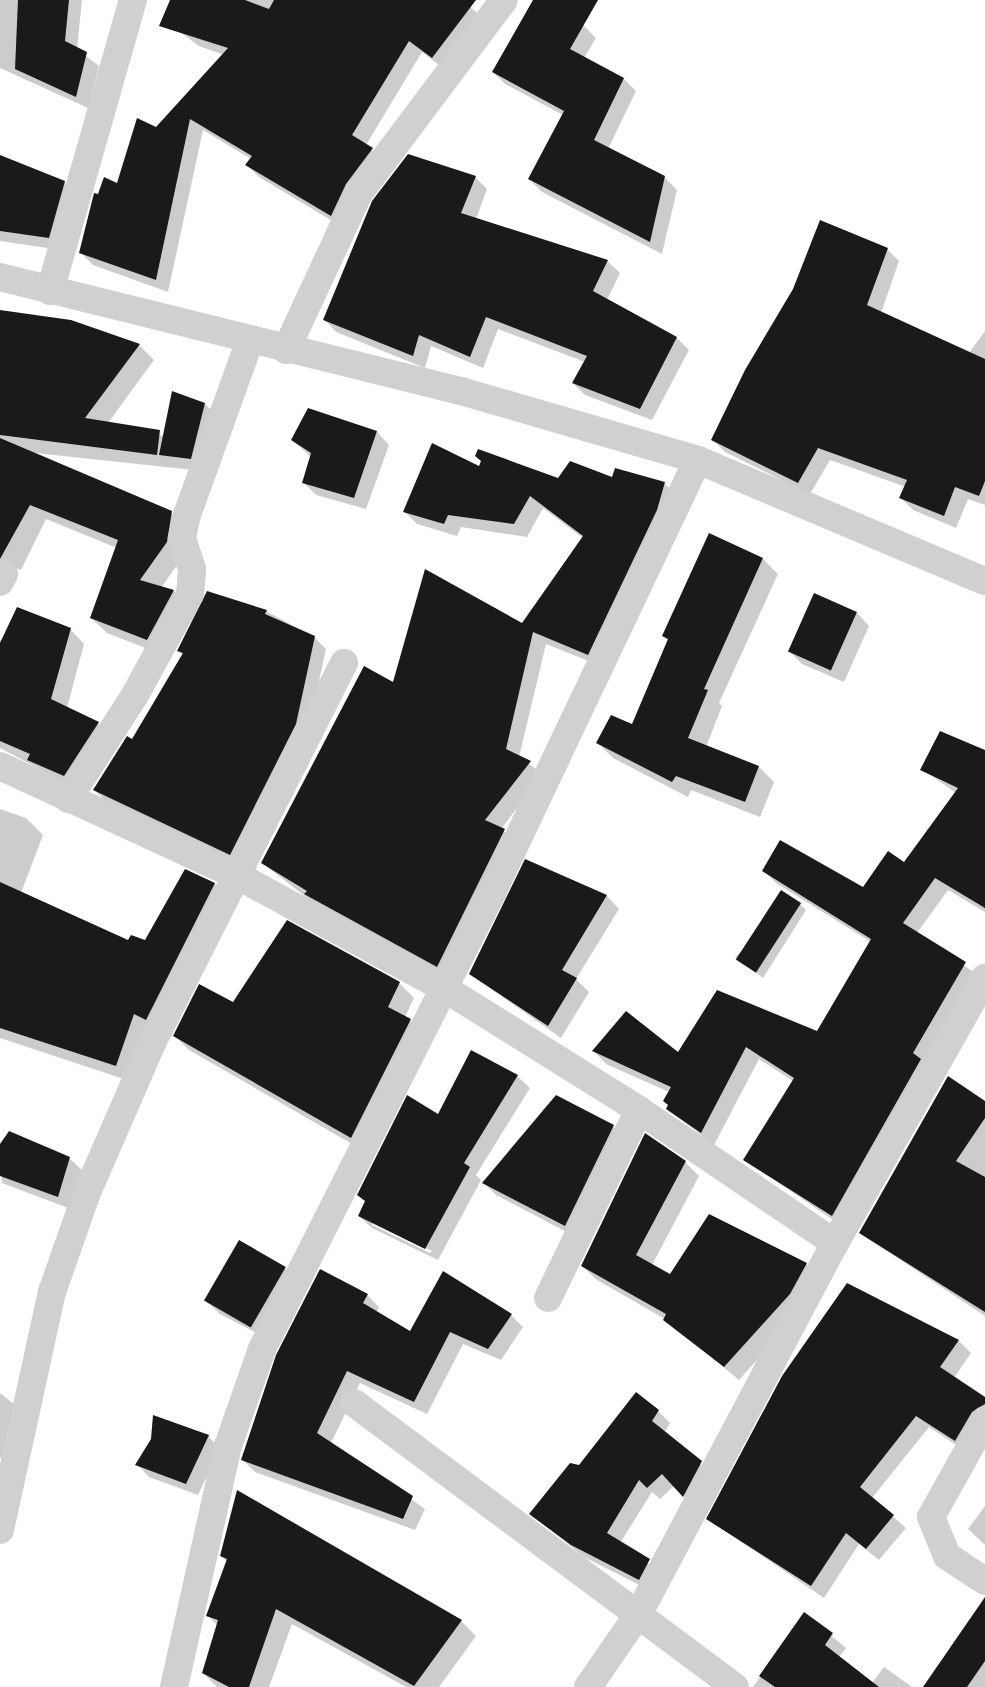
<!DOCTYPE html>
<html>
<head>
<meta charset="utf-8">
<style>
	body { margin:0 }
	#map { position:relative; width:985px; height:1687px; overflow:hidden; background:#fff; font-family:Overpass,sans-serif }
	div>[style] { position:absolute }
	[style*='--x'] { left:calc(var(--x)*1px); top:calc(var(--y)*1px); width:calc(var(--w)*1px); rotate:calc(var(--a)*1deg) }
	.shadow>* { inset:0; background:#0003 }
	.building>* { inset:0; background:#1a1a1a; transform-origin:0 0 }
	.minor>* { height:28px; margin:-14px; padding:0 14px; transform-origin:14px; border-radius:14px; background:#d0d0d0 }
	span { translate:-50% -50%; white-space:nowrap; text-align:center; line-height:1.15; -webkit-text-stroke:5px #fff; paint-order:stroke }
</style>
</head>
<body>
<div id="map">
	<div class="shadow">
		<i style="clip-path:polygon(0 0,82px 0,77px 49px,99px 66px,88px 108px,0 68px)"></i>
		<i style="clip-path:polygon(171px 0,461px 0,484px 18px,444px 69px,422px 52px,366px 145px,385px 161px,344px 228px,259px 177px,247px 165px,251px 159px,203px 130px,168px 292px,93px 265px,80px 252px,157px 128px,224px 55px,199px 46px,176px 29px)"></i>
		<i style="clip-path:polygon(535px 0,583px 25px,596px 38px,584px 58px,624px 79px,636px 91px,608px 149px,664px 177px,677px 190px,662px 254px,542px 192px,529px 179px,563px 115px,505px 84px,493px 72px)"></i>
		<i style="clip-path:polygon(0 156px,64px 182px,77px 194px,61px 250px,0 241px)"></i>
		<i style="clip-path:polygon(475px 177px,487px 189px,476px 219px,607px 261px,620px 273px,607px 300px,677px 338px,689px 350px,652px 420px,585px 395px,573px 383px,585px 362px,498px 329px,483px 368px,431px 346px,425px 368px,336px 332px,324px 319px)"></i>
		<i style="clip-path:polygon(887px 249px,899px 261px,881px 313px,969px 353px,985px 331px,985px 505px,968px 499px,956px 528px,913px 510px,901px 498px,906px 487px,830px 460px,810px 494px,725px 452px,713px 440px)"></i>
		<i style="clip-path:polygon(0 311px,139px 345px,154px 360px,108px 423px,164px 436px,173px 393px,205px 404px,217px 416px,203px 471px,35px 453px,171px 513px,187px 528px,182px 558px,161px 588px,174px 591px,189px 607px,163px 655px,107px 633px,91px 618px,117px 548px,46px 519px,21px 570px,0 561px)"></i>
		<i style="clip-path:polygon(309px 409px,377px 432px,389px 445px,366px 509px,316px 495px,303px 482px,311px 457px,292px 440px)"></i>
		<i style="clip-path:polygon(479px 468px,558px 479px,664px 483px,677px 496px,601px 666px,546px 644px,519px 757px,543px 774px,501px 829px,517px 843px,450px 978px,319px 907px,262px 863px,394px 683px,523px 625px,583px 538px,543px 508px,527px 537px,461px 527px,457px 536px,417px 524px,404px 511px)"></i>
		<i style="clip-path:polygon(763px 559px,778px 574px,719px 703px,722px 706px,706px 747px,759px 767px,774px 782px,760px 817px,691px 790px,688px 797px,613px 758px,598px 743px,633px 726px,668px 640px,664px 636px)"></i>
		<i style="clip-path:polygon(814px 595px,857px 613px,869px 626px,844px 682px,802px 664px,790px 652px)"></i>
		<i style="clip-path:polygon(266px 611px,314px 637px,326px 649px,307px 736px,242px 866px,106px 801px,94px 790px,133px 740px,183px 655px,178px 651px)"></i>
		<i style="clip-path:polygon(70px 629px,84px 644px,67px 708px,98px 724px,112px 738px,79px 790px,0 748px,0 640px)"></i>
		<i style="clip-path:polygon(985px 751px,985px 912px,948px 890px,917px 933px,978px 975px,845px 1228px,745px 1160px,793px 1081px,759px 1059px,714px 1145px,667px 1109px,669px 1092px,606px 1064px,594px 1051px,678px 1053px,818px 1033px,871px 942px,776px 883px,763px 870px,863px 888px,905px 864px,956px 793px,922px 769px)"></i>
		<i style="clip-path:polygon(0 809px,26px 818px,43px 835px,21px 893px,129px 942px,145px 942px,186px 870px,215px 884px,231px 900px,133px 1082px,0 1038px)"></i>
		<i style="clip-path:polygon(526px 861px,607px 896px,619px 909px,576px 979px,589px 992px,561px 1038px,470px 974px)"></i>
		<i style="clip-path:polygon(800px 904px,806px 910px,763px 978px,735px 957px)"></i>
		<i style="clip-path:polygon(399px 983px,414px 998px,405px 1017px,425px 1034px,366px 1152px,189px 1050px,175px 1036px,234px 1003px)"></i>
		<i style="clip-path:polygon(evenodd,517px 1076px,530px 1088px,476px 1175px,481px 1180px,438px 1260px,372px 1228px,359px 1216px,366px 1201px,438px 1115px,517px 1076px,372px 1222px,432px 1251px,430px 1253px,372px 1225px,372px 1222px)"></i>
		<i style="clip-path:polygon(556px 1096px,613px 1126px,626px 1139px,578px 1238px,496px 1195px,484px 1183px)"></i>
		<i style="clip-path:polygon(985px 1102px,985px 1316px,860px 1233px)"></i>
		<i style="clip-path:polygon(0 1150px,69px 1158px,82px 1170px,71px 1209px,2px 1183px)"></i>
		<i style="clip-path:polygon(685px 1162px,699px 1176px,652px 1265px,671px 1276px,806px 1264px,820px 1278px,804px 1308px,739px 1380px,665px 1319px,597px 1280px,582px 1266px)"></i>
		<i style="clip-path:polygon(285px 1268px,297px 1280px,268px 1339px,220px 1314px,207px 1302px)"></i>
		<i style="clip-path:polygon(367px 1295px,379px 1307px,376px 1313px,410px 1333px,511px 1315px,523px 1327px,501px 1360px,463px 1344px,427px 1414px,360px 1383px,331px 1443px,425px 1509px,415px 1530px,255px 1472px,242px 1459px)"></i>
		<i style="clip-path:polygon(959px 1341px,971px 1353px,954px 1378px,985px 1398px,985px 1423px,968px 1453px,929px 1427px,872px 1498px,906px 1528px,879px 1560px,859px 1544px,824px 1598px,708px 1519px)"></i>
		<i style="clip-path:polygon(0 1393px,16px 1406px,1px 1458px,0 1458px)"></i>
		<i style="clip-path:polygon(658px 1411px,670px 1423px,664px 1433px,713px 1475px,695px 1508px,674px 1486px,660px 1499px,652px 1492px,620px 1543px,661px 1573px,651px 1591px,584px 1557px,531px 1514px,579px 1467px)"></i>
		<i style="clip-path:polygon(208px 1436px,220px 1449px,198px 1495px,149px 1477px,137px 1464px)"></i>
		<i style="clip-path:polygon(985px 1506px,985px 1545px,968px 1529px)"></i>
		<i style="clip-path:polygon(221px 1556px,461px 1621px,476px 1636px,439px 1687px,406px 1687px,292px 1624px,269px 1687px,217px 1687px,203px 1673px,217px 1625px,207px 1615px,227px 1562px)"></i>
		<i style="clip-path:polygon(985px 1610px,985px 1687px,925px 1687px)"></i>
		<i style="clip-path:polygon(805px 1614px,846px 1648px,839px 1657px,872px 1683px,884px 1667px,912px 1687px,753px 1687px)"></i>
	</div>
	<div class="building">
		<i style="clip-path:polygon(18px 0,69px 0,65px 41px,87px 52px,76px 97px,15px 69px)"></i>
		<i style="clip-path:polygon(170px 0,245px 0,269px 9px,274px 0,476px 0,432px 58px,409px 41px,352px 135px,373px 148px,346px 184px,331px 216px,245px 165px,252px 156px,190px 119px,156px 280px,79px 253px,94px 193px,98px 194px,104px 177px,117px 183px,137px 118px,156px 127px,228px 48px,159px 26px)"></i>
		<i style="clip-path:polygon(533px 0,598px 0,570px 49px,624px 78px,594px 140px,665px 176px,650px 242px,528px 179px,564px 111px,492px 72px)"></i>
		<i style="clip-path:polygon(408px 154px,476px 176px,461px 213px,608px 260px,593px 291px,677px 337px,640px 409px,572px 383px,587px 356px,486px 317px,470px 357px,419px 335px,413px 356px,323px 320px,372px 201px)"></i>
		<i style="clip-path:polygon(0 155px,65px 181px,49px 238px,0 231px)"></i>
		<i style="clip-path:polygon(820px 220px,888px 248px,867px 305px,985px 359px,985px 481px,979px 496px,955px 487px,944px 516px,899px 498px,907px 480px,818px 448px,798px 483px,711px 440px,745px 370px,793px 289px)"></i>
		<i style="clip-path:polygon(0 310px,71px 320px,140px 344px,85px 418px,160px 430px,157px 455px,0 435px)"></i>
		<i style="clip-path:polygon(172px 391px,205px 403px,191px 459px,159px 455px)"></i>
		<i style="clip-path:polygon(308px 408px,377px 431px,354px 498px,302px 483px,311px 453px,291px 440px)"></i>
		<i style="clip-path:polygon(0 438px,172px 511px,167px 542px,140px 580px,174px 590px,147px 640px,90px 618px,118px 540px,30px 505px,0 559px)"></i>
		<i style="clip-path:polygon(432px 443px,479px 466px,481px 461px,475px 456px,478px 449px,558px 478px,570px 461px,612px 477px,615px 468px,665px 482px,657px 510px,588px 655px,533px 632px,506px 749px,531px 761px,485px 820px,505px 829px,437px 967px,304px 894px,307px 891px,261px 863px,364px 666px,393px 682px,425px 569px,522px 623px,583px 536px,530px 496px,514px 524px,448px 515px,444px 524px,403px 512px)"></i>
		<i style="clip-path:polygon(709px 533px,763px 558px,704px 689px,708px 690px,688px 738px,759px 766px,745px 802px,676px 776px,672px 782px,596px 743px,611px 715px,632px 724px,668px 639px,662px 636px)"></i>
		<i style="clip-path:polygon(207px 591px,267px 610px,265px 614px,315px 636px,296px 724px,230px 855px,93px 790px,127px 736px,132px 739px,183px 653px,177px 651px)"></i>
		<i style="left:814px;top:593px;width:47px;height:64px;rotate:24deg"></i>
		<i style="clip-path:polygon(17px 607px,71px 628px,51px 699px,99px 722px,64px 776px,27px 760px,30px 754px,0 741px,0 643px)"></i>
		<i style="clip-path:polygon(940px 731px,985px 750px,985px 908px,935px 878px,903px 923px,966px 962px,913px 1053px,921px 1059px,832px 1216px,743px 1160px,794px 1078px,746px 1047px,701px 1133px,666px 1109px,668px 1105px,663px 1101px,671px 1087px,592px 1051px,626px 1011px,678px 1052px,717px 990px,817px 1031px,871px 939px,762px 871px,780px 840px,863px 887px,888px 851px,904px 862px,958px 788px,920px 770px)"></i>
		<i style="clip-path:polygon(525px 859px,607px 895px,562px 970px,577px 978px,548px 1026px,469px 974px)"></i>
		<i style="clip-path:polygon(185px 869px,215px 883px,146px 1020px,134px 1014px,116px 1066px,0 1028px,0 882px,128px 940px,131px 935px,145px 940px)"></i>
		<i style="left:781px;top:890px;width:24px;height:83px;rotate:33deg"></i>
		<i style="clip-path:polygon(287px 920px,400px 982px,388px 1007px,411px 1019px,351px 1138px,173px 1036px,199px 984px,233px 1002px)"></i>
		<i style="clip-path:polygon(471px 1050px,518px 1075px,464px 1163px,470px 1167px,425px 1249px,358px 1216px,365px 1201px,357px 1195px,407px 1095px,438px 1114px)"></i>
		<i style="clip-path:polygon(948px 1076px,985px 1101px,985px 1118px,956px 1161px,985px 1177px,985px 1312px,859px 1233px)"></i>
		<i style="clip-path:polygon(556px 1095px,614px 1125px,565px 1226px,482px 1183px)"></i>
		<i style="clip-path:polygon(9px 1131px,70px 1157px,58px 1197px,0 1176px,0 1144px)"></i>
		<i style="clip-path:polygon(645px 1133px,686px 1161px,636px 1255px,670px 1274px,709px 1214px,807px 1263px,790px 1294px,724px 1367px,663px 1320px,666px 1314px,581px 1266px)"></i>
		<i style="left:239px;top:1240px;width:54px;height:70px;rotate:30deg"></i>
		<i style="clip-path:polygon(320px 1269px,368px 1294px,363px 1303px,410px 1331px,443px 1271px,512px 1314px,488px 1349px,450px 1332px,414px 1402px,347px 1371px,317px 1433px,413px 1496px,403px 1519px,241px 1460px,276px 1355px)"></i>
		<i style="clip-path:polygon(847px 1283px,959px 1340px,940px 1367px,985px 1397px,985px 1404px,972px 1412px,955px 1441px,916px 1416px,860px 1487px,894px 1515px,866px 1549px,846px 1533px,811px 1586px,706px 1519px,782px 1376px)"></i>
		<i style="clip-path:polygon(636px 1392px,659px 1410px,652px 1421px,702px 1461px,683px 1497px,662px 1474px,647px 1488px,639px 1480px,607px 1533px,650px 1559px,639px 1580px,571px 1545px,529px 1514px,570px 1463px,579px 1465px)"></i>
		<i style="clip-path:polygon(153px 1415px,209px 1435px,186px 1484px,135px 1465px,151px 1439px)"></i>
		<i style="clip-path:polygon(237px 1490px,462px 1620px,414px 1686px,276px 1609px,249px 1687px,229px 1687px,202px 1673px,218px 1620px,206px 1616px,227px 1559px,220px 1556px)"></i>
		<i style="clip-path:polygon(985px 1597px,985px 1661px,967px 1687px,923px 1687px)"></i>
		<i style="clip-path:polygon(804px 1612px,833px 1633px,825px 1645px,879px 1687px,775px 1687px,759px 1676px)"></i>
	</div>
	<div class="minor">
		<i style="--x:0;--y:277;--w:475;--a:13.9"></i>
		<i style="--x:461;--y:391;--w:247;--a:16.2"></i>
		<i style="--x:698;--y:460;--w:311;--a:22.9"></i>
		<i style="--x:50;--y:291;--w:303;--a:-74.1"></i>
		<i style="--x:286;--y:350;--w:173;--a:-65.1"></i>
		<i style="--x:359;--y:193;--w:241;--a:-53.1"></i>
		<i style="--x:0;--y:582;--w:9;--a:-63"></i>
		<i style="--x:0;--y:766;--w:264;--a:24.8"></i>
		<i style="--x:240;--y:877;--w:232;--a:28.6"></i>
		<i style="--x:444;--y:988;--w:230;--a:32"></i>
		<i style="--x:639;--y:1110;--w:237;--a:34.2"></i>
		<i style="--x:68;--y:799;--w:124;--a:-57.2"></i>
		<i style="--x:135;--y:695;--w:115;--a:-61.4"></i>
		<i style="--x:190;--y:594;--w:25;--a:-85"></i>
		<i style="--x:192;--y:569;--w:33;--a:-108"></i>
		<i style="--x:182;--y:538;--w:24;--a:-78"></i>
		<i style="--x:187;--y:515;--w:186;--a:-70.2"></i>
		<i style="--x:548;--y:1298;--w:209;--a:-64.2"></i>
		<i style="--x:354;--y:1403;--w:475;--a:36.7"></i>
		<i style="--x:985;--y:1420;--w:111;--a:119.1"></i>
		<i style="--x:931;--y:1517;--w:42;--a:67.7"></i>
		<i style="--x:947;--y:1556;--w:45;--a:33.3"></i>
		<i style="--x:0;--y:1530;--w:244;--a:-77.7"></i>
		<i style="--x:52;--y:1292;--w:103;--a:-70.7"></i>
		<i style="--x:86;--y:1195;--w:166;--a:-66.5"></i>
		<i style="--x:152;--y:1043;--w:426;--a:-63.2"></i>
		<i style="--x:174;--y:1687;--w:247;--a:-77.4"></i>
		<i style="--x:228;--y:1446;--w:103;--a:-70.7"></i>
		<i style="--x:262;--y:1349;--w:513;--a:-63.24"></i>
		<i style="--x:493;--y:891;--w:477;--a:-64.6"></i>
		<i style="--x:588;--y:1687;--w:90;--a:-55.4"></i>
		<i style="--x:639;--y:1613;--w:419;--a:-62.1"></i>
		<i style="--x:835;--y:1243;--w:305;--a:-60.5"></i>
	</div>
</div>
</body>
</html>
